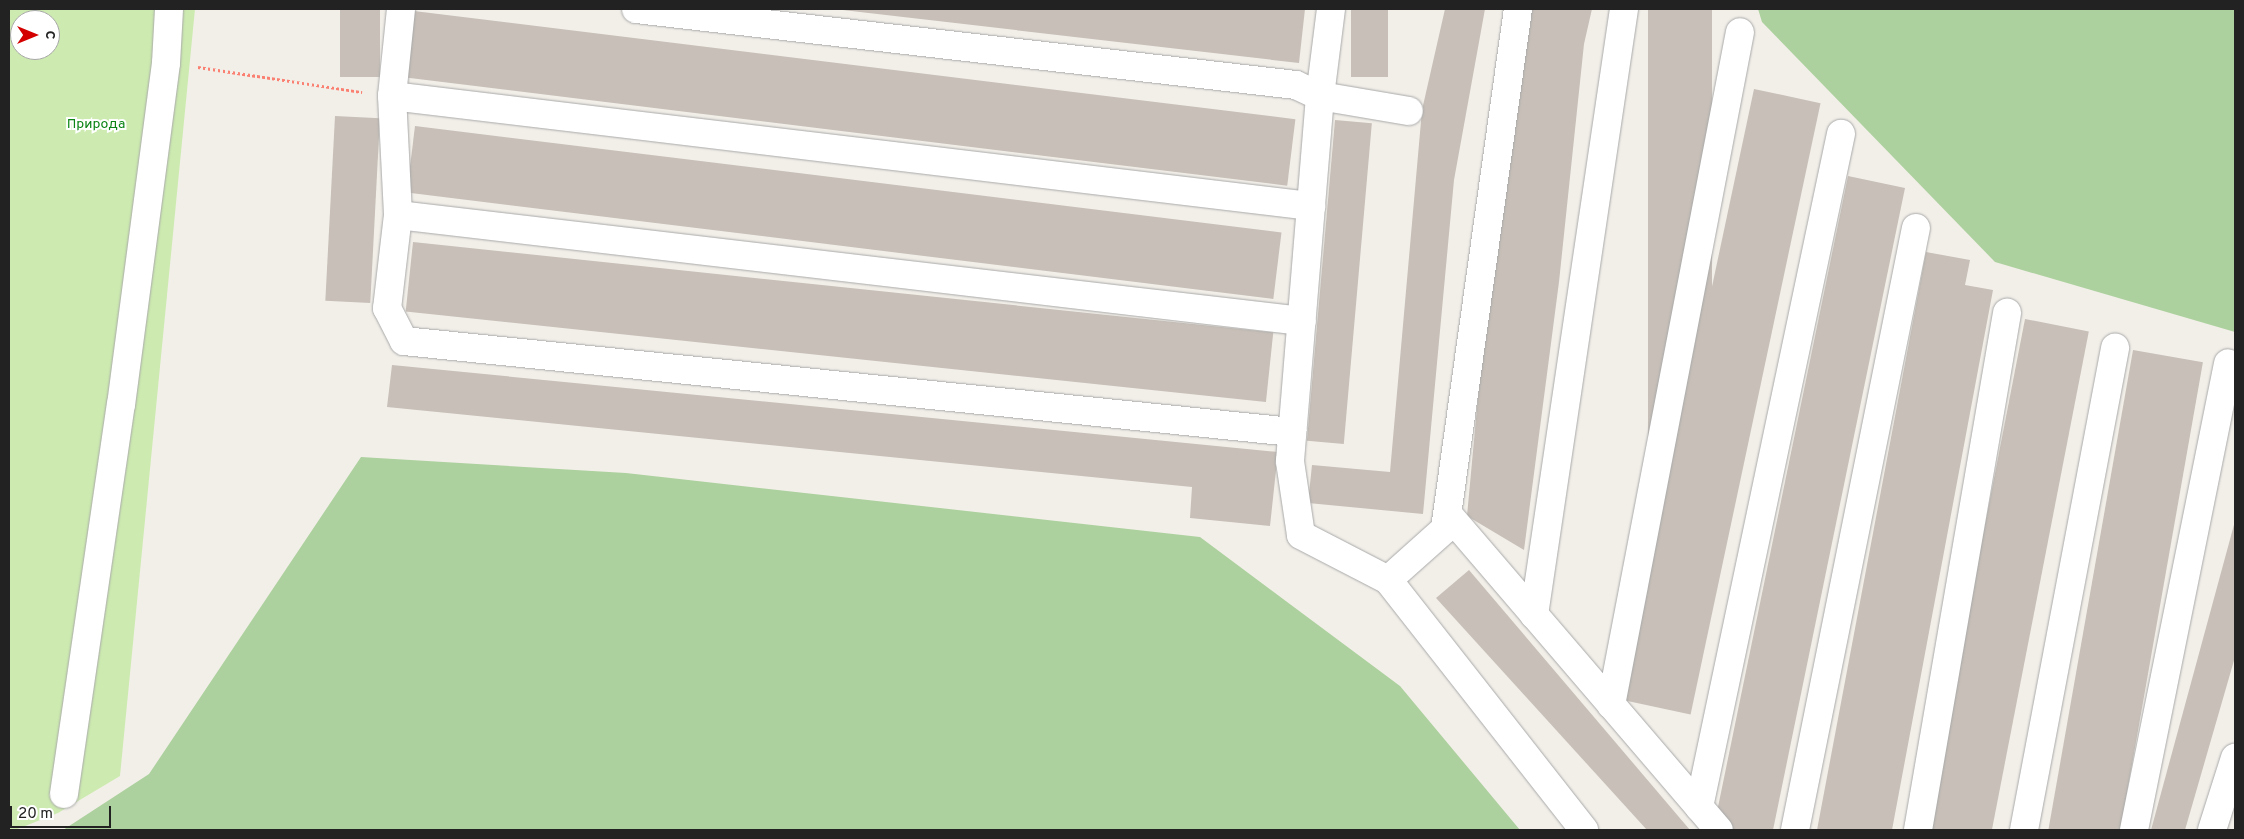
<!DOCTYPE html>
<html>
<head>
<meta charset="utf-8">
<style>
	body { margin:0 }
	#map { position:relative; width:2244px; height:839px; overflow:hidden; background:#f2efe9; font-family:Overpass,sans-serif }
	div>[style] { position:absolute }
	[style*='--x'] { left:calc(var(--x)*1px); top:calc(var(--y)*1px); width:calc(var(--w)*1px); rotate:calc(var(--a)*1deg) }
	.grass>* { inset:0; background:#cdebb0 }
	.forest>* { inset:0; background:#add19e }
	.building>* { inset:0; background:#c7bfb8; transform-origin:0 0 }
	.path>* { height:3px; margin-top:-1.5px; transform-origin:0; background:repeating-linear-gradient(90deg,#fa8072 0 2.5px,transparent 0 5px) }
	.roads { filter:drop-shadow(0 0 1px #a9a9a9) drop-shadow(0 0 1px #a9a9a9) }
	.minor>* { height:28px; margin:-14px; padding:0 14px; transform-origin:14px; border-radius:14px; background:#fff }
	span { translate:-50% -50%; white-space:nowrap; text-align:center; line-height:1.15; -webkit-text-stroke:4px #fff; paint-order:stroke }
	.park-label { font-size:14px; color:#0c8416 }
	.frame { position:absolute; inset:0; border:10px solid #222; pointer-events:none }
	.north { position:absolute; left:10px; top:10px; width:50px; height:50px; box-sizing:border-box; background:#fff; border:1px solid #a7a7a7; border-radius:50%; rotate:90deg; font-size:14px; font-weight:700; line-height:20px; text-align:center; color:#222 }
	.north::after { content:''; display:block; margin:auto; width:18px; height:22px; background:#d40000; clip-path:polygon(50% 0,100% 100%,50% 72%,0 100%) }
	.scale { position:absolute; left:10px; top:806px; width:101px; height:22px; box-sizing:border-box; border:2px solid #222; border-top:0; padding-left:6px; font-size:15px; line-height:18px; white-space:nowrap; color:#222; -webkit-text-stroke:4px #fff; paint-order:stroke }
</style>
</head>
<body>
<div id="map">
	<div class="grass">
		<i style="clip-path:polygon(evenodd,9px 9px,195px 9px,120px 776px,58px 813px,15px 830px,9px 830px,9px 9px,20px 20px,50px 20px,50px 50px,20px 50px,20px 20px)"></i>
	</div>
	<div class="forest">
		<i style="clip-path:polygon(1758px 9px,2235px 9px,2235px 332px,1995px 262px,1762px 22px)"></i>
		<i style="clip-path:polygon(361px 457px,626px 473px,1200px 537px,1400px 686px,1520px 830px,63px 830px,149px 774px)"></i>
	</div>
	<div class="building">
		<i style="left:340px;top:9px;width:40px;height:68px"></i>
		<i style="clip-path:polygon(834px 9px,1305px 9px,1299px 63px)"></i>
		<i style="left:1351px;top:9px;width:37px;height:68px"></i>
		<i style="clip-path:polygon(1445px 9px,1485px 9px,1454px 180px,1423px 514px,1308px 503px,1312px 465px,1390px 472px,1422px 110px)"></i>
		<i style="clip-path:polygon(1519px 9px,1592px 9px,1584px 44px,1559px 282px,1524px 550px,1467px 516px,1509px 62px)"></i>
		<i style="left:1648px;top:9px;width:64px;height:604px"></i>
		<i style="left:414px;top:11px;width:888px;height:67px;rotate:7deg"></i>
		<i style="left:1754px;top:89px;width:68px;height:625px;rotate:12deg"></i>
		<i style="left:335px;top:116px;width:45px;height:185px;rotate:3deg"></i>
		<i style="left:1335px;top:120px;width:37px;height:322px;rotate:5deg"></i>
		<i style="left:415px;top:126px;width:873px;height:67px;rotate:7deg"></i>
		<i style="clip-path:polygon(1848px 176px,1905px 188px,1773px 830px,1729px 830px,1718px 807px)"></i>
		<i style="left:413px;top:242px;width:865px;height:70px;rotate:6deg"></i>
		<i style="clip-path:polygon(1926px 252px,1970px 260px,1965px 285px,1993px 290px,1892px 830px,1817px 830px)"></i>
		<i style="left:2025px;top:319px;width:65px;height:519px;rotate:11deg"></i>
		<i style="left:2133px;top:350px;width:71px;height:488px;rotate:10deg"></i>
		<i style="clip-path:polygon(392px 365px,1278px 452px,1270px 526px,1190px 518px,1192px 487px,387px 407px)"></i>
		<i style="clip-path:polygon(2235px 521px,2235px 657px,2185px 830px,2151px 830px)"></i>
		<i style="clip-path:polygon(1469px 570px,1690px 830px,1647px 830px,1436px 598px)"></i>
	</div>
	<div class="path">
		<i style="--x:198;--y:67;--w:166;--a:8.7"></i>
	</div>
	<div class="roads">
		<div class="minor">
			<i style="--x:401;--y:9;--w:87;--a:95.9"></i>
			<i style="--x:392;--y:96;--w:119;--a:87.1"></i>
			<i style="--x:398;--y:215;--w:94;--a:96.7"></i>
			<i style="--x:387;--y:308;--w:37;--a:63"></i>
			<i style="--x:404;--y:341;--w:893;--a:5.85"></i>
			<i style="--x:636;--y:9;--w:664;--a:6.57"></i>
			<i style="--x:1296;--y:85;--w:26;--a:25"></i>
			<i style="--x:1320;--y:96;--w:88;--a:-82.8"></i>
			<i style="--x:1518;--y:9;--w:525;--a:97.99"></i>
			<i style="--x:1445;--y:529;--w:76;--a:138.2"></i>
			<i style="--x:1388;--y:580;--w:318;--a:51.9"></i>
			<i style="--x:392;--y:96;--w:926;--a:6.83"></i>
			<i style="--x:398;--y:215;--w:910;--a:6.69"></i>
			<i style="--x:1448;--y:514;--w:416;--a:49.4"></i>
			<i style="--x:1388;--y:580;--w:98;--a:-152.7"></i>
			<i style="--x:1301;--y:535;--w:75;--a:-98.5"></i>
			<i style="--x:1290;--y:461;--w:366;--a:-85.3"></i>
			<i style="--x:1320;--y:96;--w:90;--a:9.6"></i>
			<i style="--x:1534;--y:615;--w:613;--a:-81.55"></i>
			<i style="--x:1611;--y:705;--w:685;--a:-79.15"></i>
			<i style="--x:64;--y:794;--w:393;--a:-81.7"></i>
			<i style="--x:121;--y:405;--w:345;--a:-82.5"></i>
			<i style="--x:166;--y:63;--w:54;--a:-86.8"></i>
			<i style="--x:1699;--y:807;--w:688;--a:-78.09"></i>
			<i style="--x:1795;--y:830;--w:614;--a:-78.64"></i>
			<i style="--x:1918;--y:830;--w:525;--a:-80.23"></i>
			<i style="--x:2024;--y:830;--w:491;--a:-79.3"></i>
			<i style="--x:2134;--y:830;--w:476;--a:-78.6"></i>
			<i style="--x:2212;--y:830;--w:76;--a:-72.3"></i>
		</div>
	</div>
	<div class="park-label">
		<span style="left:96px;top:125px">Природа</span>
	</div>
	<div class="frame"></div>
	<div class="north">С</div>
	<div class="scale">20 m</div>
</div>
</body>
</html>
